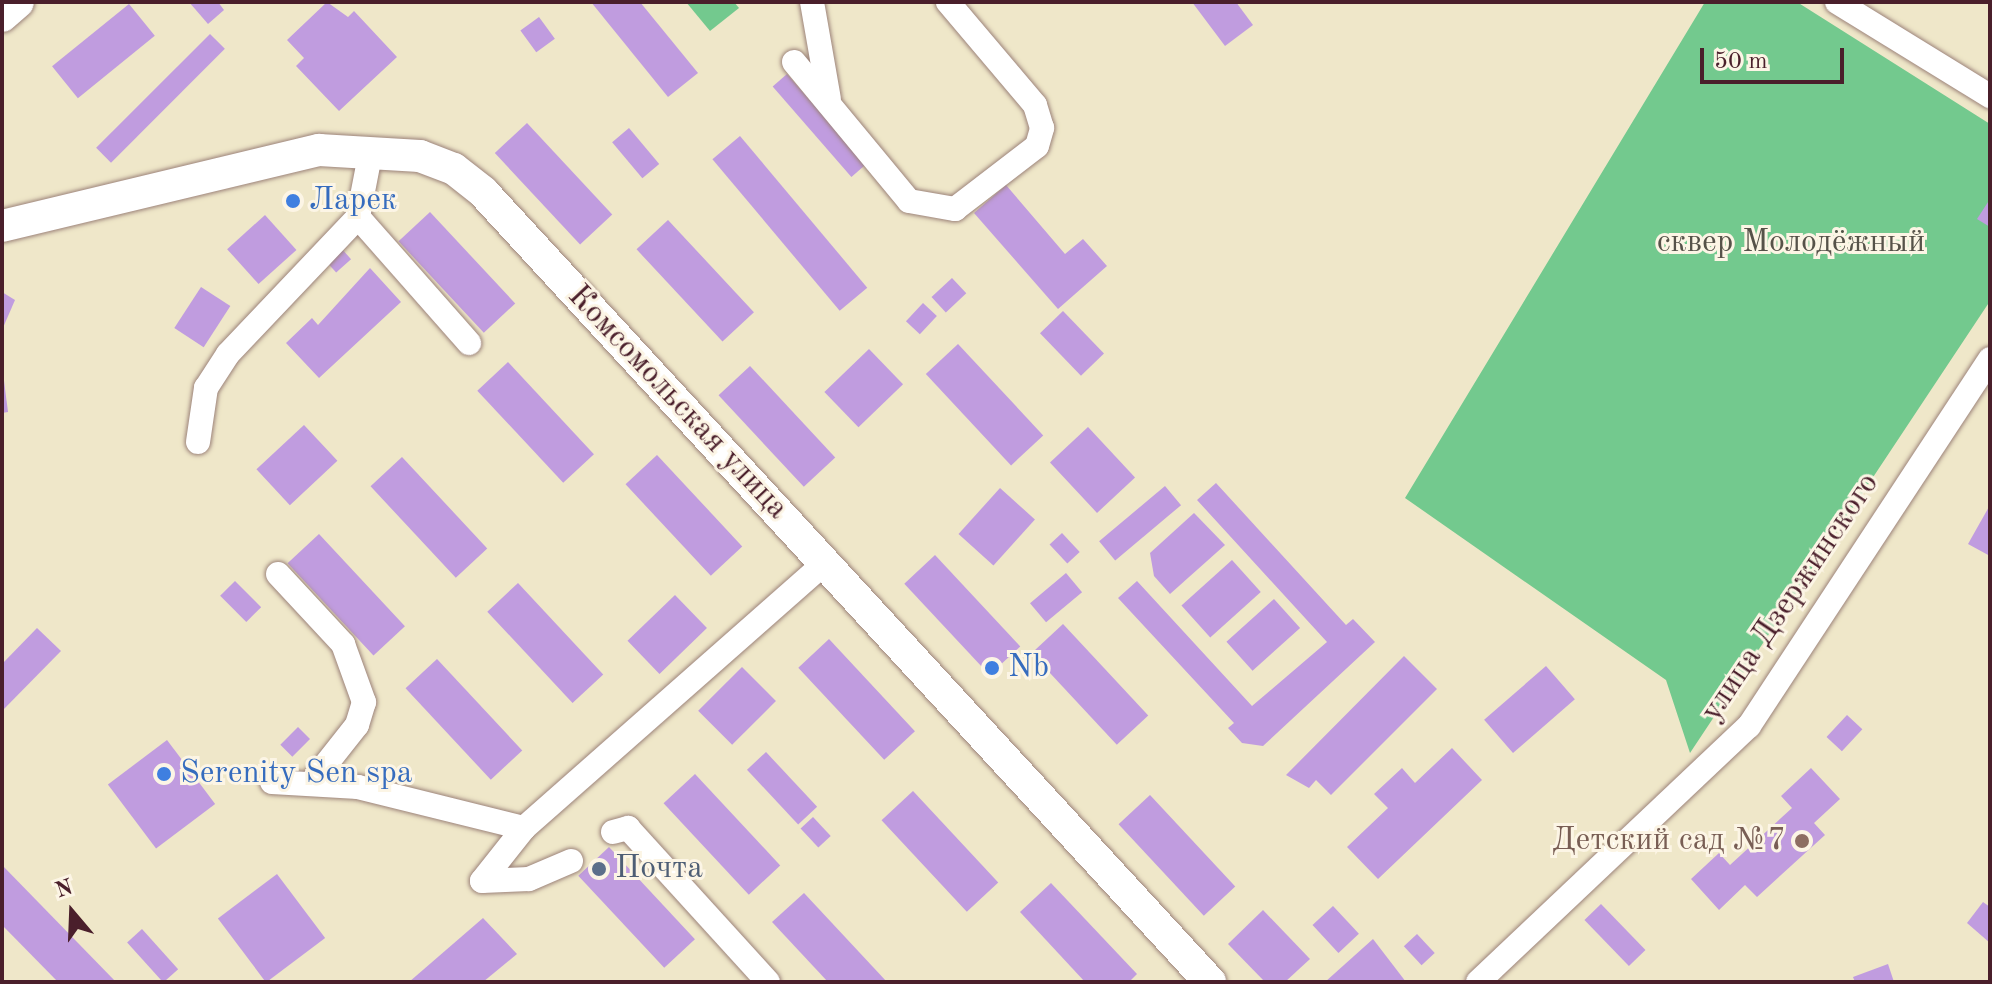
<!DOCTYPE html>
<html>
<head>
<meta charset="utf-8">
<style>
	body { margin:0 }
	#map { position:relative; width:1992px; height:984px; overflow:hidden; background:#efe7c9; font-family:"Old Standard TT",serif }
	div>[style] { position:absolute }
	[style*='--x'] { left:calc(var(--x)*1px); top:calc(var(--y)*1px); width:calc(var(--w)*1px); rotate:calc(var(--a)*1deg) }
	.green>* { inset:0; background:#73c98e }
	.building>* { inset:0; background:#c09cdf; transform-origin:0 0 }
	.roads { filter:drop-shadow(0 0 2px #9c837a) drop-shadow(0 0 2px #9c837a) }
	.minor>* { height:24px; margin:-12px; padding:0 12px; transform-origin:12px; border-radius:12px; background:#fff }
	.major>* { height:32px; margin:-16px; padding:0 16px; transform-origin:16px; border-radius:16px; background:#fff }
	.dots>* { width:22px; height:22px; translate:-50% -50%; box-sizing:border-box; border:4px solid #fcf5e5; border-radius:50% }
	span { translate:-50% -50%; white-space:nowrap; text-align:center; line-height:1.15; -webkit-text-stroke:6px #fcf5e5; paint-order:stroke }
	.shop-label { font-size:32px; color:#366cbe }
	.left { translate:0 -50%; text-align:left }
	.park-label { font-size:32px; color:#565249 }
	.street-label { font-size:32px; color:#4a1f2b }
	.education-label { font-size:32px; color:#785e54 }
	.right { translate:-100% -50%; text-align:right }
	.service-label { font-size:32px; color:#4e5e75 }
	.frame { position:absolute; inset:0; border:4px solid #4a1f2b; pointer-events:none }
	.north { position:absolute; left:32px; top:872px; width:80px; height:80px; -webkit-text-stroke:6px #fcf5e5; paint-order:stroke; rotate:341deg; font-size:22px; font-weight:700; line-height:32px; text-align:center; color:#4a1f2b }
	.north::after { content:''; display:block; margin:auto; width:28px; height:36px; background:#4a1f2b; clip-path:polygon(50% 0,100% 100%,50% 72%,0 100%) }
	.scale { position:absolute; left:1700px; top:48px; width:144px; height:36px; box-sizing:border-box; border:4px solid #4a1f2b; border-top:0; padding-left:10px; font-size:24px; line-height:28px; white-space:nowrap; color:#4a1f2b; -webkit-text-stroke:6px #fcf5e5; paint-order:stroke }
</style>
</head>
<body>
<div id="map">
	<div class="green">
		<i style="clip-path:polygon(686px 2px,734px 2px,739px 8px,710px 31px)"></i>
		<i style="clip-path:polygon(1705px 2px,1797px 2px,1990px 124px,1990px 301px,1690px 753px,1666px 680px,1405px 498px)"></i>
	</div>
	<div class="building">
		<i style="clip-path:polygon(189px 2px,218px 2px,224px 10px,208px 24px)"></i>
		<i style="clip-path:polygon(327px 2px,348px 17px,354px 11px,397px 57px,339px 111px,296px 66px,304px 58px,287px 40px)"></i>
		<i style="clip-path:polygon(591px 2px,640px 2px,698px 73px,668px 97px)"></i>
		<i style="clip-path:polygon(1192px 2px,1236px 2px,1253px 25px,1225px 46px)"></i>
		<i style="left:129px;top:4px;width:41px;height:99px;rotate:51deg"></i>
		<i style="left:539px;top:17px;width:27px;height:23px;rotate:54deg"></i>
		<i style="left:210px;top:34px;width:21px;height:161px;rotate:45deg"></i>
		<i style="left:787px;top:74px;width:120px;height:19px;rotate:49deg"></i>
		<i style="left:527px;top:123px;width:125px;height:44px;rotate:47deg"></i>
		<i style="left:629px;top:128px;width:47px;height:22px;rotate:50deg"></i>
		<i style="left:740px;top:136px;width:198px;height:36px;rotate:50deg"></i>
		<i style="clip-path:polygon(1006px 185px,1065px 254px,1083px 239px,1107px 266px,1058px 309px,974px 213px)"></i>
		<i style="clip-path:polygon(1990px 199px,1990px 227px,1977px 219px)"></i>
		<i style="left:430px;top:212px;width:125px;height:43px;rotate:47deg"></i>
		<i style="left:265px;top:215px;width:47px;height:51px;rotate:48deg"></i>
		<i style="left:668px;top:220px;width:126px;height:43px;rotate:47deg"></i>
		<i style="left:341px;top:248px;width:15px;height:20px;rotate:48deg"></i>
		<i style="clip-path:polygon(370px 268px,401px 302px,319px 378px,286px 343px,312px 318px,318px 325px)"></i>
		<i style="left:952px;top:278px;width:21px;height:28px;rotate:47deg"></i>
		<i style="left:201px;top:287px;width:35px;height:49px;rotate:33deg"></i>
		<i style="clip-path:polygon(2px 292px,15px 300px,2px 330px)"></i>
		<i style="left:923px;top:303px;width:19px;height:25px;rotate:43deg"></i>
		<i style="left:1063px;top:311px;width:59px;height:32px;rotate:46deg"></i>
		<i style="left:958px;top:344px;width:125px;height:44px;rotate:47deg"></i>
		<i style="left:869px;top:349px;width:49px;height:62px;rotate:46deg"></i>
		<i style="left:508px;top:362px;width:126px;height:42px;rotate:47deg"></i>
		<i style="clip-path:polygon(2px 365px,8px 412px,2px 413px)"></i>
		<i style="left:750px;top:366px;width:125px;height:43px;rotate:47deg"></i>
		<i style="left:304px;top:425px;width:49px;height:65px;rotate:47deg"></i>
		<i style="left:1088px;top:427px;width:69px;height:52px;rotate:47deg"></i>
		<i style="left:657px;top:455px;width:125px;height:43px;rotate:47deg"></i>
		<i style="left:402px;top:457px;width:125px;height:43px;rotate:47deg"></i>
		<i style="clip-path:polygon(1216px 483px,1346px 625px,1353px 619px,1375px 642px,1263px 746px,1242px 743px,1228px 728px,1234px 723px,1118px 598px,1137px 581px,1252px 706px,1327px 642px,1197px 500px)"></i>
		<i style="left:1165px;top:486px;width:25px;height:86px;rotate:50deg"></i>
		<i style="left:1000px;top:488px;width:47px;height:62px;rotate:42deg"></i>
		<i style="clip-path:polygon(1990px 505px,1990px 556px,1968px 544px)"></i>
		<i style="clip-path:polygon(1194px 513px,1225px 545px,1170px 594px,1154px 576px,1150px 553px)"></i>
		<i style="left:1062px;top:533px;width:26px;height:17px;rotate:47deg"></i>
		<i style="left:319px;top:534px;width:126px;height:43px;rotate:47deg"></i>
		<i style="left:935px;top:555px;width:125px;height:42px;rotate:47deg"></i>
		<i style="left:1232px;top:560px;width:43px;height:68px;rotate:48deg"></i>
		<i style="left:1066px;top:573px;width:25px;height:47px;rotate:50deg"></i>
		<i style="left:235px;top:581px;width:37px;height:21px;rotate:45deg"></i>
		<i style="left:518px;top:583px;width:125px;height:42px;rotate:47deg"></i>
		<i style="left:675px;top:595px;width:46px;height:66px;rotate:46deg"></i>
		<i style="left:1274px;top:599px;width:39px;height:64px;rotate:48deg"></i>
		<i style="left:1063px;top:624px;width:125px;height:43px;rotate:47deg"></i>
		<i style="clip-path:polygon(37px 628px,61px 651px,2px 711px,2px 664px)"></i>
		<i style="left:829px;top:639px;width:126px;height:42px;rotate:47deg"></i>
		<i style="clip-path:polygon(1404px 656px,1437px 689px,1331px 795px,1316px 780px,1309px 788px,1286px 775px)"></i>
		<i style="left:437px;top:659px;width:125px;height:43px;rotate:47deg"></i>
		<i style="left:1546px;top:666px;width:44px;height:82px;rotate:49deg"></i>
		<i style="left:742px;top:667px;width:48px;height:62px;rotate:45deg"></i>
		<i style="left:1847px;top:715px;width:21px;height:30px;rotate:43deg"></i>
		<i style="left:298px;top:727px;width:17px;height:25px;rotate:45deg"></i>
		<i style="left:167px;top:740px;width:80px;height:74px;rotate:53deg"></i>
		<i style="clip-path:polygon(1452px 748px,1482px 780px,1378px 879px,1347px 847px,1388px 808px,1374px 794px,1402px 768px,1415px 783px)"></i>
		<i style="left:766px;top:752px;width:75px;height:26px;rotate:47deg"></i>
		<i style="clip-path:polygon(1811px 768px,1840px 799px,1814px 823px,1825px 835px,1757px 897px,1745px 885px,1719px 910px,1691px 879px,1719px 853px,1730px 865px,1792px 808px,1781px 796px)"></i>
		<i style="left:695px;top:774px;width:125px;height:43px;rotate:47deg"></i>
		<i style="left:913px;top:791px;width:125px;height:43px;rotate:47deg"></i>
		<i style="left:1150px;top:795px;width:125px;height:43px;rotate:47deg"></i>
		<i style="left:813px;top:817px;width:26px;height:17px;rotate:47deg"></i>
		<i style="left:609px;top:847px;width:126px;height:42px;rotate:47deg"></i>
		<i style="clip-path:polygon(2px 865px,116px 982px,58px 982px,2px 925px)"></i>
		<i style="left:277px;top:874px;width:80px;height:74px;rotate:53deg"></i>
		<i style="clip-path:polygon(1051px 883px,1137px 974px,1129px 982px,1085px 982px,1020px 912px)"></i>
		<i style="clip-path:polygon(804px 893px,887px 982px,828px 982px,772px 922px)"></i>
		<i style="clip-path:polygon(1983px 902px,1990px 907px,1990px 943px,1967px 923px)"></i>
		<i style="left:1601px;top:904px;width:64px;height:23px;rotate:46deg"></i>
		<i style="left:1333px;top:906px;width:38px;height:28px;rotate:47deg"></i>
		<i style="clip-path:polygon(1263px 910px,1310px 959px,1285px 982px,1265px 982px,1228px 944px)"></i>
		<i style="clip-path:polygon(483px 918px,517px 954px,483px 982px,409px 982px)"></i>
		<i style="left:142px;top:929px;width:54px;height:20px;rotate:48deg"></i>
		<i style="left:1417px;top:934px;width:26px;height:18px;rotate:47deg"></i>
		<i style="clip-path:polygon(1373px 939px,1406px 982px,1325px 982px)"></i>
		<i style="clip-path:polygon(1888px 964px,1894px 982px,1855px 982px,1853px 977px)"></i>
	</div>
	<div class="roads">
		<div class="minor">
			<i style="--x:812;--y:2;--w:98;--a:80.1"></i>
			<i style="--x:1837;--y:2;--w:180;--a:31.6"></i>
			<i style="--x:794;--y:62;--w:180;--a:50.4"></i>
			<i style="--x:909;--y:201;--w:47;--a:9.9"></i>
			<i style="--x:955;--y:209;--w:103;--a:-37.5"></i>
			<i style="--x:1037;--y:146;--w:19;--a:-74"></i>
			<i style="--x:1042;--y:128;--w:24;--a:-107"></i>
			<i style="--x:1035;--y:105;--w:135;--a:-130.2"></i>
			<i style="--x:358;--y:217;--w:168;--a:48.6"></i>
			<i style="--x:198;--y:442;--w:55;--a:-81.6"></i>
			<i style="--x:206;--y:388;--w:40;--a:-57.1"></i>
			<i style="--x:228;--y:354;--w:189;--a:-46.5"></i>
			<i style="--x:358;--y:217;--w:68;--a:-79"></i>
			<i style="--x:278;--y:574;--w:96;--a:47.1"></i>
			<i style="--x:343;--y:644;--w:62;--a:70.1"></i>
			<i style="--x:364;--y:702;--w:24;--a:107"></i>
			<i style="--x:357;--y:725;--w:73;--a:128.3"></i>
			<i style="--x:272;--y:782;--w:86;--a:3.3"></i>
			<i style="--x:358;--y:787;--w:171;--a:13.9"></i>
			<i style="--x:613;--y:832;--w:16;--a:-15"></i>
			<i style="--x:628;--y:828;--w:208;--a:47.7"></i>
			<i style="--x:571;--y:861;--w:46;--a:156.8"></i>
			<i style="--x:529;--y:879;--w:47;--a:177.6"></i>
			<i style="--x:482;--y:881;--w:68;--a:-51.6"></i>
			<i style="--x:524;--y:828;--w:401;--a:-41.4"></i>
			<i style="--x:1478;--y:982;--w:373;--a:-43.4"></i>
			<i style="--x:1749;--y:726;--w:439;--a:-56.7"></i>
		</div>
		<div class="major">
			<i style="--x:2;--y:16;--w:21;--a:-41"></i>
			<i style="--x:2;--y:226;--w:326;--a:-13.5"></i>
			<i style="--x:319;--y:150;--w:101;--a:3.4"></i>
			<i style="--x:420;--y:156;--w:36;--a:21"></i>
			<i style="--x:454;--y:169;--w:37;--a:38"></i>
			<i style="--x:483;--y:192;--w:1074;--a:47.38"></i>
		</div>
	</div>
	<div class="dots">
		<i style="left:293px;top:201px;background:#3f7fe0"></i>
		<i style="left:992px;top:668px;background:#3f7fe0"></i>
		<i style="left:164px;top:774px;background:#3f7fe0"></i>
		<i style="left:1802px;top:841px;background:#8d6e63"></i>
		<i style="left:599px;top:869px;background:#5c6f8a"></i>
	</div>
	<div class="shop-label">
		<span class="left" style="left:309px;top:201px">Ларек</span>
		<span class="left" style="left:1008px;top:668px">Nb</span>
		<span class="left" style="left:180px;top:774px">Serenity Sen spa</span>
	</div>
	<div class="park-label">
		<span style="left:1791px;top:243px">сквер Молодёжный</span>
	</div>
	<div class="street-label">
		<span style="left:677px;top:403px;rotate:47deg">Комсомольская улица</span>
		<span style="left:1791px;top:598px;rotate:-56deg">улица Дзержинского</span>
	</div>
	<div class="education-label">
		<span class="right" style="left:1786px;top:841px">Детский сад №7</span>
	</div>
	<div class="service-label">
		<span class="left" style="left:615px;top:869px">Почта</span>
	</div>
	<div class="frame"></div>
	<div class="north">N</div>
	<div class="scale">50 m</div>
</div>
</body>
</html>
